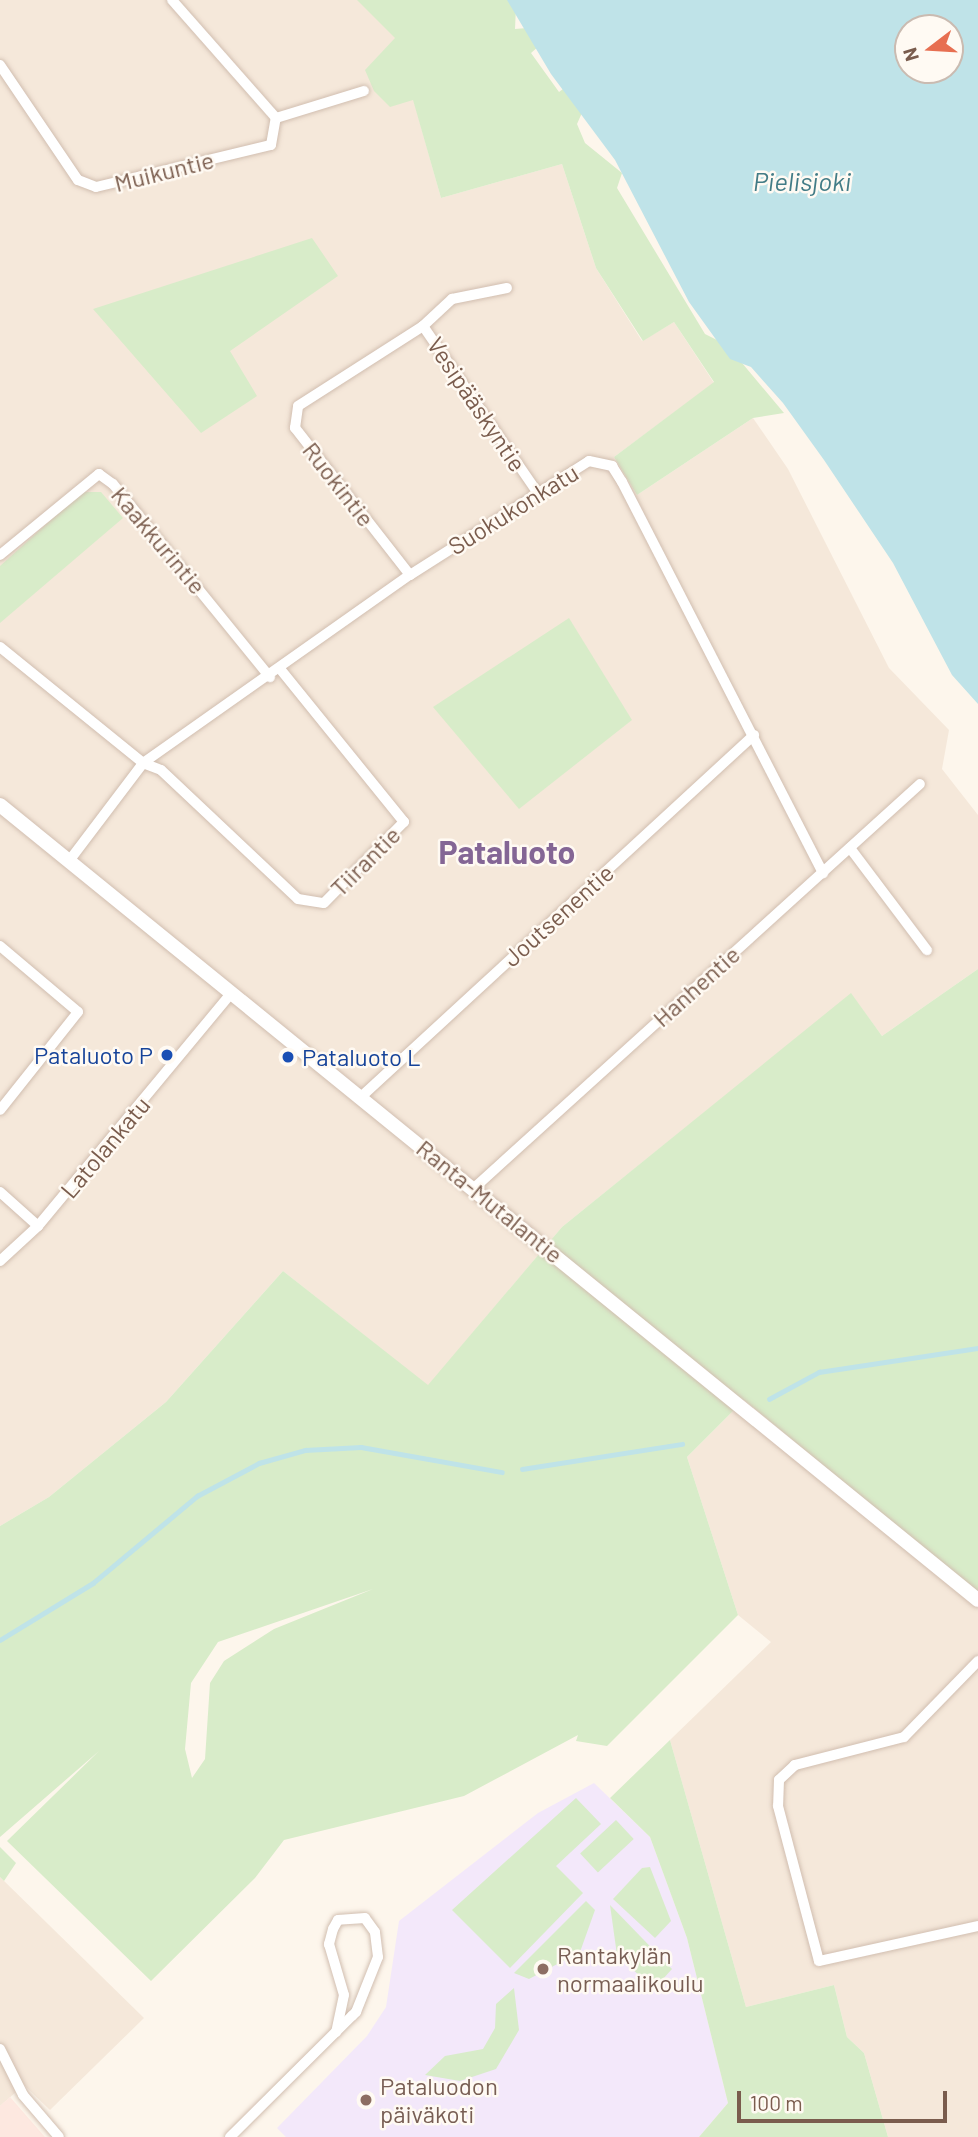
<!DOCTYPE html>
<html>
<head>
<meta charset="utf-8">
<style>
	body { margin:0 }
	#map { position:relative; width:978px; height:2137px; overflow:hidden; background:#fdf6ec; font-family:Barlow,sans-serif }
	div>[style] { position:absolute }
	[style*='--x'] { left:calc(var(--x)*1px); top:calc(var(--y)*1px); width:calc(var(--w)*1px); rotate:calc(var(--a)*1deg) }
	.residential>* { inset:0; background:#f5e8da }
	.commercial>* { inset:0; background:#fde8e0 }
	.education>* { inset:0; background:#f3e8fa }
	.green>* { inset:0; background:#d8ecc9; transform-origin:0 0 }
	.water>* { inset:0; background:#bfe3e8 }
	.stream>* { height:4.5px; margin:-2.25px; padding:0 2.25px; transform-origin:2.25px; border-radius:2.25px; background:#bfe3e8 }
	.roads { filter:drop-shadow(0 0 2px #d1beb0) drop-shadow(0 0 2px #d1beb0) }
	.minor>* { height:10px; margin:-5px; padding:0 5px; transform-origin:5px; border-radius:5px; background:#fff }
	.tertiary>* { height:14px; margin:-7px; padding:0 7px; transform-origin:7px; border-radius:7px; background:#fff }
	.dots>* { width:19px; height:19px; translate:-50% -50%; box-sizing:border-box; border:4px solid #fffaf3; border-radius:50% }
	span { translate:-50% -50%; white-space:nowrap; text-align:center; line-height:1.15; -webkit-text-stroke:5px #fffaf3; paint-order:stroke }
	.street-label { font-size:24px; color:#7a5c4d }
	.transit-label { font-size:24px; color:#164399 }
	.right { translate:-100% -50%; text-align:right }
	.left { translate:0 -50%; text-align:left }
	.education-label { font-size:24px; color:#785e54 }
	.water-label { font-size:26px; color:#437c86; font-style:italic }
	.district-label { font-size:32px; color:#846695; font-weight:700 }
	.north { position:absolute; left:894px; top:14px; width:70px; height:70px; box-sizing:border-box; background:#fffaf3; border:2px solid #cabbb1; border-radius:50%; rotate:253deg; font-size:19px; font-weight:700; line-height:28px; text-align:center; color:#7a5c4d }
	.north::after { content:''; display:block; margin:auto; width:24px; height:32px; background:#e76f51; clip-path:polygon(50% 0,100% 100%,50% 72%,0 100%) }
	.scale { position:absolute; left:737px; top:2091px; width:210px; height:32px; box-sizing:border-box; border:4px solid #7a5c4d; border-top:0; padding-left:9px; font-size:21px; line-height:24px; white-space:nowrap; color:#7a5c4d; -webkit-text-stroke:5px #fffaf3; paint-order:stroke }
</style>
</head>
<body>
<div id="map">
	<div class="residential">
		<i style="clip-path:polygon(0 0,358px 0,396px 38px,441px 198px,562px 164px,596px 268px,642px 341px,674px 322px,714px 383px,614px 457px,637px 495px,753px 418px,788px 469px,889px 668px,949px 730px,942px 769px,978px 815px,978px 969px,882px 1036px,851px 994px,562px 1227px,428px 1386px,283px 1271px,166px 1402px,49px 1497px,0 1526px)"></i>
		<i style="clip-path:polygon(735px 1409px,978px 1608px,978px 2137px,888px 2137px,864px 2053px,847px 2037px,834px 1985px,746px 2007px,670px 1740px,771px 1642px,738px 1615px,687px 1457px)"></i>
		<i style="clip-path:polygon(0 1877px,144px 2018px,50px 2110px,24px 2085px,0 2106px)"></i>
	</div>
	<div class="commercial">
		<i style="clip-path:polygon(10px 2097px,45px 2137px,0 2137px,0 2106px)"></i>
	</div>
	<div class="education">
		<i style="clip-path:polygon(594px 1783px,650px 1837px,687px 1938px,728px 2103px,699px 2137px,286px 2137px,277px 2128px,367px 2036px,386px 2007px,399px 1921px,538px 1813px)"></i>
	</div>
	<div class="green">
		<i style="clip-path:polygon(357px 0,509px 0,516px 7px,515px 29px,527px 28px,539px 46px,531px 53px,559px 92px,567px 86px,585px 106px,577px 124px,585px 143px,622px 173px,617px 188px,705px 334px,727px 345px,784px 413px,753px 418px,637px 495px,614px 457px,714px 382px,674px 322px,643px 341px,596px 268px,562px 164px,441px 198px,413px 100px,390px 107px,374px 91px,365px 70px,395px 38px)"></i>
		<i style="clip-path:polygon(312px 238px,338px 276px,230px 351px,257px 396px,201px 433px,93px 309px)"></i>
		<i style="clip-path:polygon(82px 492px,101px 492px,123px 518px,0 623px,0 566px)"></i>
		<i style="clip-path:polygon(569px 618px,632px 720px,519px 809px,433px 707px)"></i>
		<i style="clip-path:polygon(evenodd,978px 969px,978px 1593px,744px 1400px,687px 1457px,738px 1615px,607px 1746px,576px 1741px,578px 1735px,464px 1796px,284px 1840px,255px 1878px,151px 1981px,7px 1841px,99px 1751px,0 1837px,0 1526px,49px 1497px,166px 1402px,283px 1271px,428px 1385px,562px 1227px,851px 993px,882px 1036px,978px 969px,373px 1589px,274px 1629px,224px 1661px,210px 1683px,205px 1759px,192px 1778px,185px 1749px,191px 1683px,218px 1642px,373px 1589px)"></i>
		<i style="clip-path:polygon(670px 1740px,746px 2007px,834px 1985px,847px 2037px,864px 2053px,888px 2137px,699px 2137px,728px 2103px,687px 1938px,650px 1837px,610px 1798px)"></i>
		<i style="clip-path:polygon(576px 1798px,601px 1824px,556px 1866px,583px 1893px,510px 1968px,452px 1910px)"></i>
		<i style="left:616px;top:1820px;width:26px;height:49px;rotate:47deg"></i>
		<i style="clip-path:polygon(0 1847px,16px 1863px,4px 1881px,0 1877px)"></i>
		<i style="clip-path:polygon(650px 1867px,671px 1921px,655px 1938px,613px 1899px,642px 1868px)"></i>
		<i style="clip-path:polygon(586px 1901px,595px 1910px,580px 1952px,529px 1979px,514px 1973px)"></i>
		<i style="clip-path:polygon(610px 1905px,672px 1969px,654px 1989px,617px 1955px)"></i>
		<i style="clip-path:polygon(514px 1988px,519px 2030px,496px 2069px,460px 2081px,425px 2075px,445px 2056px,483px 2049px,495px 2028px,496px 2004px)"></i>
	</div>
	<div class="water">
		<i style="clip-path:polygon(evenodd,507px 0,978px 0,978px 704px,952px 675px,893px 563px,824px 460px,783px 403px,751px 367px,730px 359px,689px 302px,615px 160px,551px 74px,507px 0,908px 28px,950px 28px,950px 70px,908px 70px,908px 28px)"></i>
	</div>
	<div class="stream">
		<i style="--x:769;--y:1399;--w:57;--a:-28.4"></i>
		<i style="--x:819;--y:1372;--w:161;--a:-8.6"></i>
		<i style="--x:522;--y:1469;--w:162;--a:-8.9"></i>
		<i style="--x:0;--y:1640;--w:109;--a:-31.5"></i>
		<i style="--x:93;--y:1583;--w:136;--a:-39.9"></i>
		<i style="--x:197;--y:1496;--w:70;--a:-28"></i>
		<i style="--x:259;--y:1463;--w:48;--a:-15.8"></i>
		<i style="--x:305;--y:1450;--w:56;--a:-3.1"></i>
		<i style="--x:361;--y:1447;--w:143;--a:10.1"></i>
	</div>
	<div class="roads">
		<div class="minor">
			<i style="--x:172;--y:0;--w:157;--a:48.6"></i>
			<i style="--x:0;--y:65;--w:139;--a:55.9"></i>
			<i style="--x:78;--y:180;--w:19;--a:21"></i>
			<i style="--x:96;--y:187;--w:180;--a:-13.5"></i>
			<i style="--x:271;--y:145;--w:27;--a:-80"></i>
			<i style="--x:276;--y:118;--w:92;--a:-17.1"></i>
			<i style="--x:423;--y:326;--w:201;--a:55.5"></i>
			<i style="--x:0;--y:555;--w:128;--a:-39.3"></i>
			<i style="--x:99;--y:474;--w:17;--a:36"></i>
			<i style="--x:113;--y:484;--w:249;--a:50.9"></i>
			<i style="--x:410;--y:575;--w:187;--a:-128"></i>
			<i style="--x:295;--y:428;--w:22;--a:-82"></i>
			<i style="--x:298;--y:406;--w:148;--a:-32.6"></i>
			<i style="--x:423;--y:326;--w:40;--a:-43"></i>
			<i style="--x:452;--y:299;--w:56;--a:-11.3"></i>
			<i style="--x:0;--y:647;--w:184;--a:39"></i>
			<i style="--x:143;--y:763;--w:19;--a:21"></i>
			<i style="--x:161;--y:770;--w:188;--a:43.3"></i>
			<i style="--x:298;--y:899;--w:26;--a:9"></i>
			<i style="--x:324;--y:903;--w:114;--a:-45.4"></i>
			<i style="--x:404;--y:822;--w:196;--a:-129"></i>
			<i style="--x:850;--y:848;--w:128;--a:53"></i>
			<i style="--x:69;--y:861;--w:123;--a:-52.9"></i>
			<i style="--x:143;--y:763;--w:327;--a:-35.2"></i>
			<i style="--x:410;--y:575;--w:212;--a:-32.5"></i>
			<i style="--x:589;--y:461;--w:24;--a:12"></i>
			<i style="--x:612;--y:466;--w:19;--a:58"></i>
			<i style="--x:622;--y:482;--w:440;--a:62.8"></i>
			<i style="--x:0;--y:946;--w:102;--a:40.2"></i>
			<i style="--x:78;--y:1012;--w:125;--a:128.5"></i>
			<i style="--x:362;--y:1096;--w:533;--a:-42.64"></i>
			<i style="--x:473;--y:1189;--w:603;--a:-42.18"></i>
			<i style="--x:0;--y:1192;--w:51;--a:41.8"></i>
			<i style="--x:0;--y:1261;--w:52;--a:-42.6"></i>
			<i style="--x:38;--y:1226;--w:300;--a:-50.3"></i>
			<i style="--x:978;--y:1661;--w:106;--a:134.2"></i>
			<i style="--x:904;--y:1737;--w:113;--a:165.6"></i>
			<i style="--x:795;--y:1765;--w:22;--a:137"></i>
			<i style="--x:779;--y:1780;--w:26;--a:92"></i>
			<i style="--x:778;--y:1806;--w:160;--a:75.2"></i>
			<i style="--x:819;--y:1961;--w:163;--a:-12.4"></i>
			<i style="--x:0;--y:2049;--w:51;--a:63.4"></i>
			<i style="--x:23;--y:2095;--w:55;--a:49.4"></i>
			<i style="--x:230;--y:2137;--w:172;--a:-44.8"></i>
			<i style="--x:352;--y:2016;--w:6;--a:-45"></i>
			<i style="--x:356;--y:2012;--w:59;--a:-68.2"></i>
			<i style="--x:378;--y:1957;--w:25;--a:-97"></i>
			<i style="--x:375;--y:1932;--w:17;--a:-126"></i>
			<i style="--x:365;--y:1918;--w:27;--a:176"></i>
			<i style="--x:338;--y:1920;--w:10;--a:119"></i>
			<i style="--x:333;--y:1929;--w:16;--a:105"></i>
			<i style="--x:329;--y:1944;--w:53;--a:73.6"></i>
			<i style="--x:344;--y:1995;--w:38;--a:102"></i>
		</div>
		<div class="tertiary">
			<i style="--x:0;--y:805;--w:1260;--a:39.11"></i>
		</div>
	</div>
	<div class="dots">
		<i style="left:167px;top:1055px;background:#1a4fb4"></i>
		<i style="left:288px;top:1057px;background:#1a4fb4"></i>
		<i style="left:543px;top:1969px;background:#8d6e63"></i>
		<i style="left:366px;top:2100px;background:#8d6e63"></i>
	</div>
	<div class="street-label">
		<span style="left:164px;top:171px;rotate:-14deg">Muikuntie</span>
		<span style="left:477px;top:404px;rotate:56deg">Vesipääskyntie</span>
		<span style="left:339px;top:484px;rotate:52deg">Ruokintie</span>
		<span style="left:513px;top:509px;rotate:-32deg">Suokukonkatu</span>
		<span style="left:159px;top:540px;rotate:50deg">Kaakkurintie</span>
		<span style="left:365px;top:861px;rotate:-45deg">Tiirantie</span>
		<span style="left:558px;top:915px;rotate:-42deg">Joutsenentie</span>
		<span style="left:696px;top:986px;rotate:-42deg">Hanhentie</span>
		<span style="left:105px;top:1147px;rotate:-50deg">Latolankatu</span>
		<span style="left:490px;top:1201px;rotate:39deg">Ranta-Mutalantie</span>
	</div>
	<div class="transit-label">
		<span class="right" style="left:153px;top:1055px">Pataluoto P</span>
		<span class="left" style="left:302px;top:1057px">Pataluoto L</span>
	</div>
	<div class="education-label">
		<span class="left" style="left:557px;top:1969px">Rantakylän<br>normaalikoulu</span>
		<span class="left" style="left:380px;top:2100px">Pataluodon<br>päiväkoti</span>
	</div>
	<div class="water-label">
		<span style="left:802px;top:181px">Pielisjoki</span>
	</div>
	<div class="district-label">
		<span style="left:507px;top:851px">Pataluoto</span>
	</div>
	<div class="north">N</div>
	<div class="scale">100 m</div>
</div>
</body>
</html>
